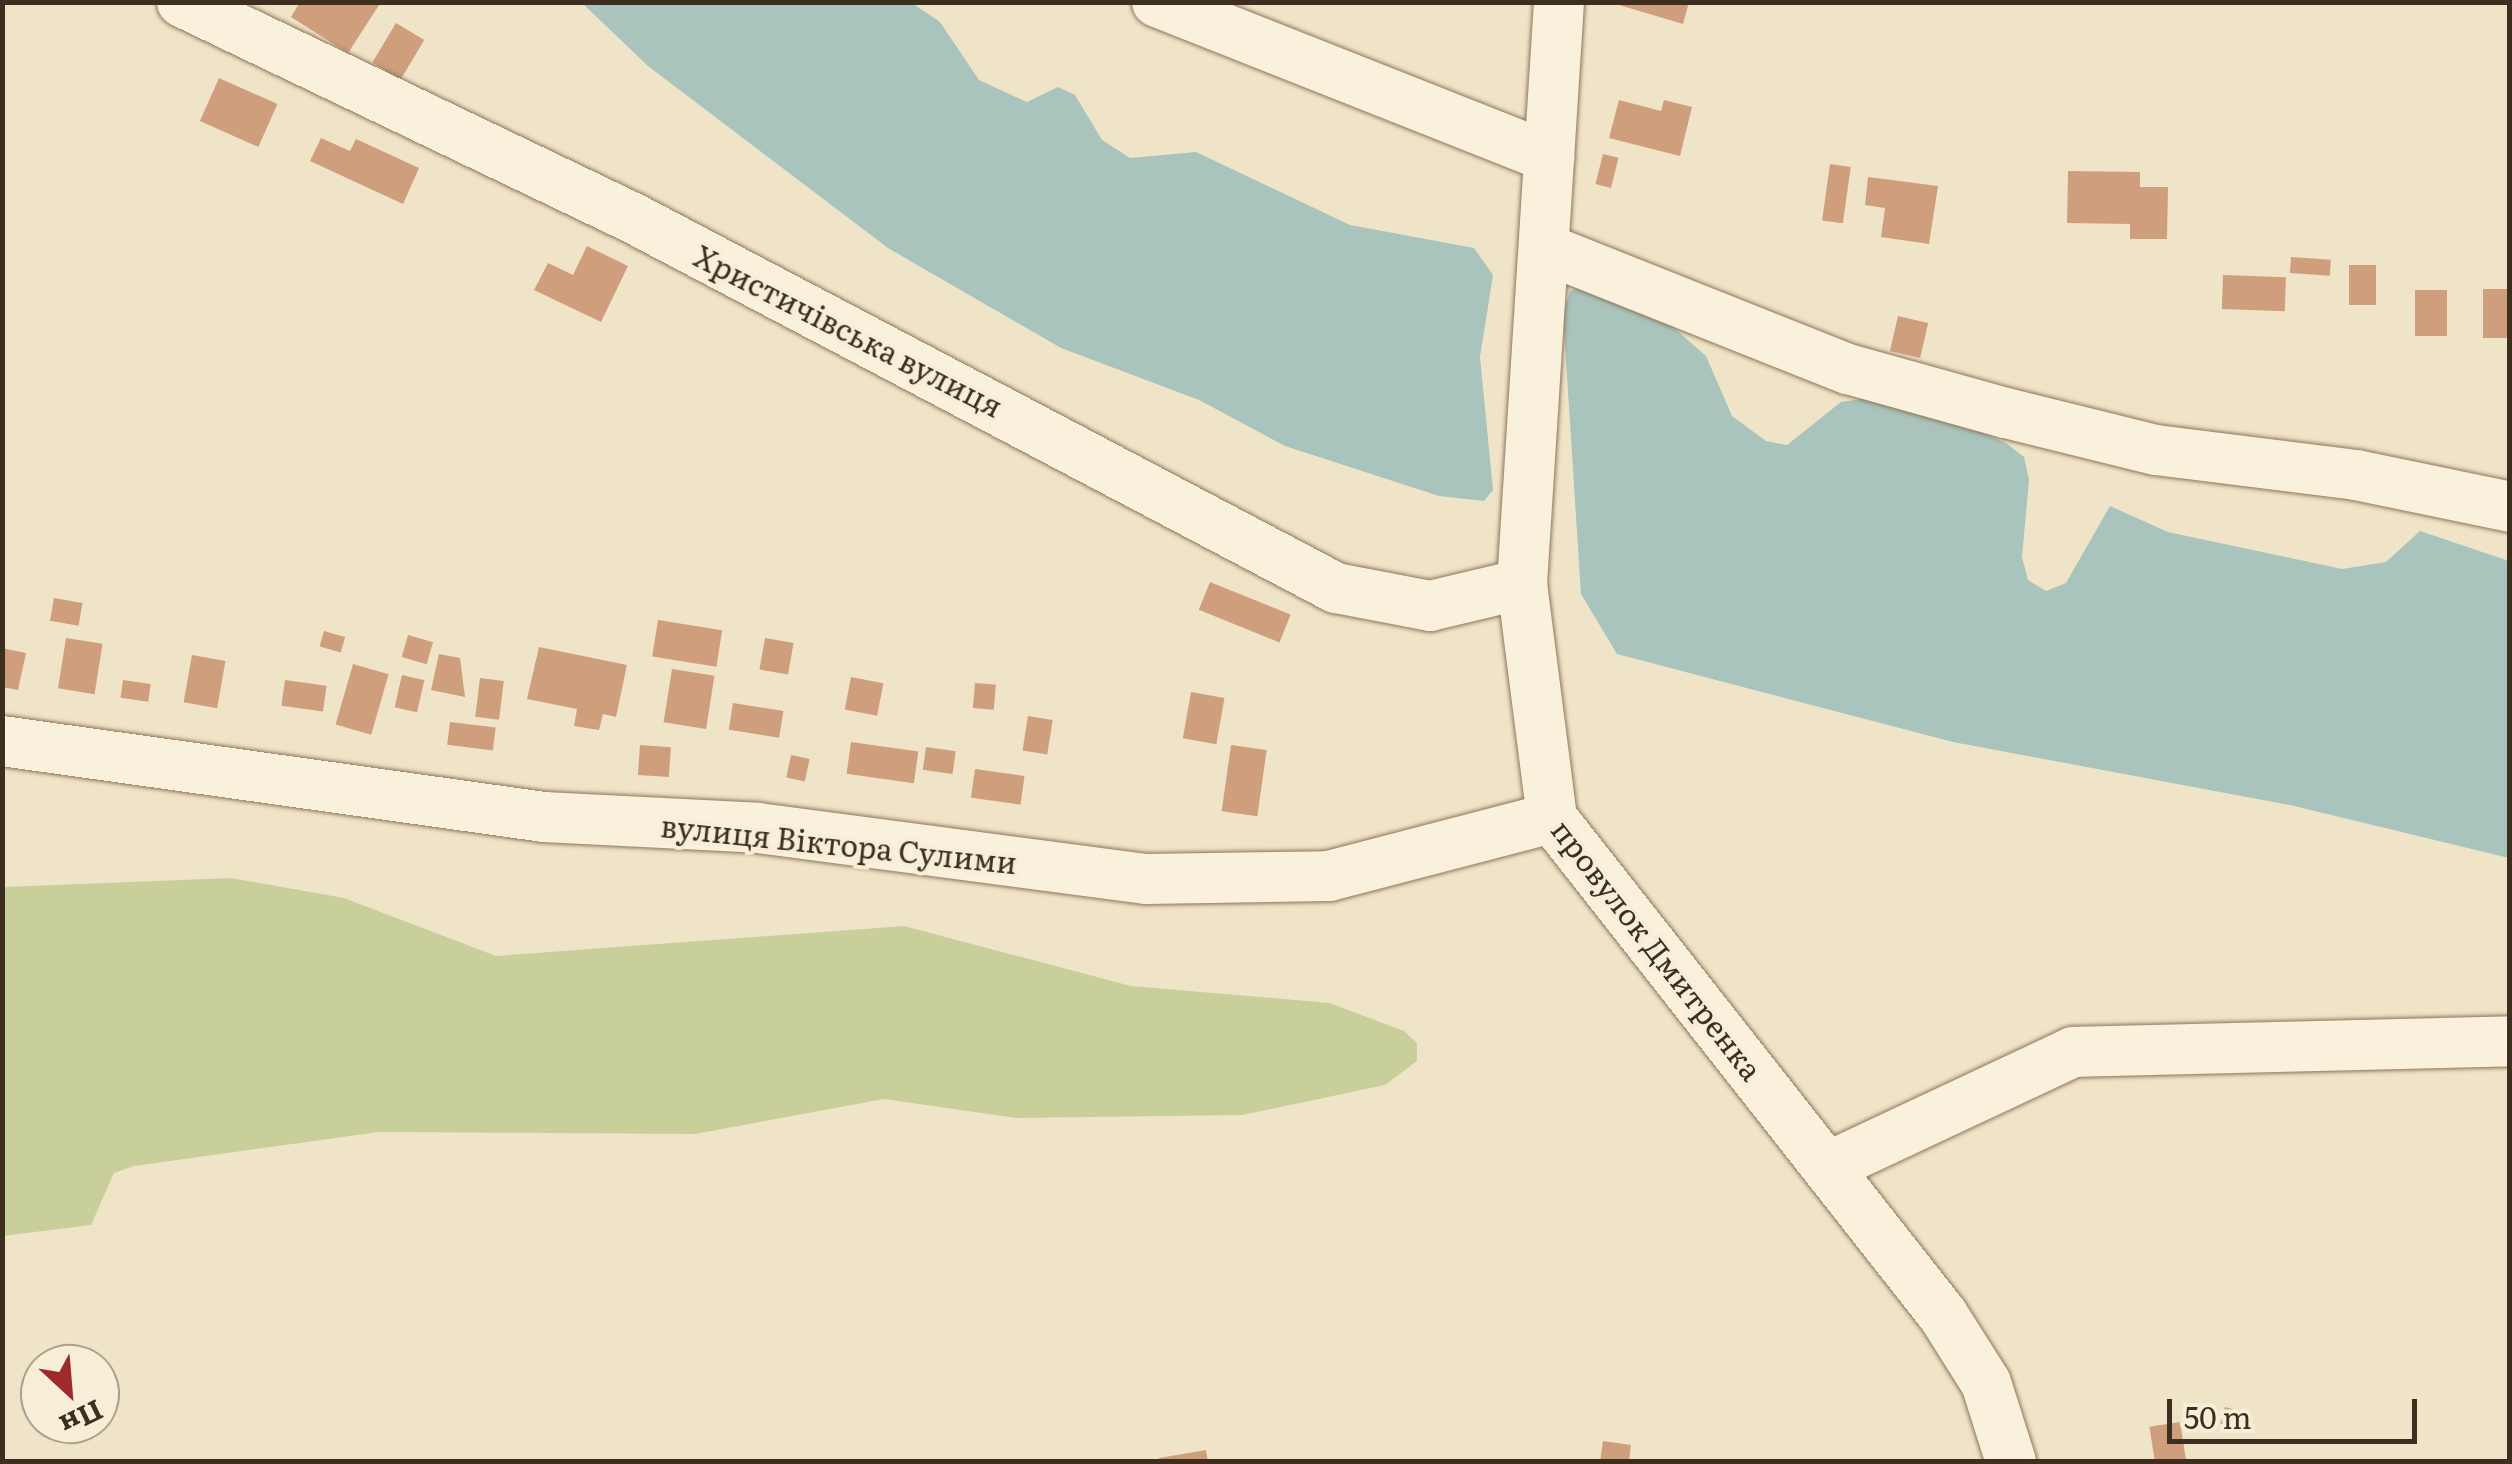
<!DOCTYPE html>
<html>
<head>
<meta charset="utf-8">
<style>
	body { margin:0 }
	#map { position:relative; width:2512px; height:1464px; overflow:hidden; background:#f0e4c8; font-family:Literata,serif }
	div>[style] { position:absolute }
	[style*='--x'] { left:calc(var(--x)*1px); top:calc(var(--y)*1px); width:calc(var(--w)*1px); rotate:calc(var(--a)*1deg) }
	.green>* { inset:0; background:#c9cf9b }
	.water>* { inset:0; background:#a9c4bc }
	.building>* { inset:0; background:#cf9f7d; transform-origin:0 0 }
	.roads { filter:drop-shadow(0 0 2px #8d765c) drop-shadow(0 0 2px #8d765c) }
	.minor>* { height:50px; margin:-25px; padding:0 25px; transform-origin:25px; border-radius:25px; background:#faf1dc }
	span { translate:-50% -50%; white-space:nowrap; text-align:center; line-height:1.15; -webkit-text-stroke:8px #f7eed8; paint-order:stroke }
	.street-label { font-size:30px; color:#3d2e20 }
	.frame { position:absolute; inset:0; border:5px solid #3d2e20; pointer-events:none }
	.north { position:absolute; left:20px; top:1344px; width:100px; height:100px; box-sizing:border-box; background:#f7eed8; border:2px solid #ada18e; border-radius:50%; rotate:154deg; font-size:28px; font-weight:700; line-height:40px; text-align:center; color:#3d2e20 }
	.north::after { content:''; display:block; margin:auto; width:35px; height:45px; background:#9e2a2b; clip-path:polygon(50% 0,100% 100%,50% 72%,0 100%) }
	.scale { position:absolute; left:2167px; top:1399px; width:250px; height:45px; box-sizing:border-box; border:5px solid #3d2e20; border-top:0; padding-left:12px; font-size:30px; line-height:35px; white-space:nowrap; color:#3d2e20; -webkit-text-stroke:8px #f7eed8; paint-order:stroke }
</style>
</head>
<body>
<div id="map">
	<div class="green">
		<i style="clip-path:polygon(231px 878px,344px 898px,496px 956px,904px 926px,1131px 986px,1330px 1003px,1404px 1031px,1417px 1043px,1417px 1061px,1385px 1085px,1242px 1115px,1016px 1118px,884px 1099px,695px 1134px,379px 1132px,134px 1166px,114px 1173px,91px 1225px,3px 1236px,3px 887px)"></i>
	</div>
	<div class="water">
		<i style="clip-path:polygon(582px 3px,912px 3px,940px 22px,979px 80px,1027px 102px,1058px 87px,1075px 95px,1102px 140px,1130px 158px,1196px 152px,1350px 225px,1474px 248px,1493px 275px,1480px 357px,1493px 490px,1484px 501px,1439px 496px,1285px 446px,1199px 400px,1061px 348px,888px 248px,648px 66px)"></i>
		<i style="clip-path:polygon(1590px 283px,1626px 308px,1658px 314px,1706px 356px,1732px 416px,1766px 441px,1787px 445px,1841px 402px,1862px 399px,1949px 418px,2006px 443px,2024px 457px,2029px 480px,2022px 557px,2028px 580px,2046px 591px,2066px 583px,2110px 506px,2168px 532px,2342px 569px,2386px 562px,2420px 531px,2509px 561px,2509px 858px,2290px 805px,1953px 742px,1617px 654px,1581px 594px,1563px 314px,1570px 291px)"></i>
	</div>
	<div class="building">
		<i style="clip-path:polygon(300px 2px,381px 2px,348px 53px,291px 17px)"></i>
		<i style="clip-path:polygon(1609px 2px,1689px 2px,1683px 24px)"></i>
		<i style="left:396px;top:23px;width:33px;height:46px;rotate:31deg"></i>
		<i style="left:219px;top:78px;width:64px;height:47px;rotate:24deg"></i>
		<i style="clip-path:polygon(1619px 100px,1661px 111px,1664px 100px,1692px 107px,1680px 156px,1609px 138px)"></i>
		<i style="clip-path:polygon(321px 138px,350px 151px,356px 139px,419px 168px,403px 204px,310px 161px)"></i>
		<i style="left:1603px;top:154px;width:16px;height:31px;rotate:14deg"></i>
		<i style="left:1830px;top:164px;width:21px;height:57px;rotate:8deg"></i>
		<i style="clip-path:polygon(2068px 171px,2140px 172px,2140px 187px,2168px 187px,2167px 239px,2130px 239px,2130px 224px,2067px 223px)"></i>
		<i style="clip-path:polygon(1868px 177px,1938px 186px,1929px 244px,1881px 237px,1885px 208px,1865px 205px)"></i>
		<i style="clip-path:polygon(587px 246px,628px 266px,601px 322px,534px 290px,548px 263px,573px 275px)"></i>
		<i style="left:2291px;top:257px;width:40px;height:16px;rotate:4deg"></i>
		<i style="left:2349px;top:265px;width:27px;height:40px"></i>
		<i style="left:2223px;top:275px;width:63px;height:34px;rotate:2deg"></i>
		<i style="left:2483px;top:289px;width:27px;height:49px"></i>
		<i style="left:2415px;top:290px;width:32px;height:46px"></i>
		<i style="left:1898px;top:316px;width:31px;height:36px;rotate:13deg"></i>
		<i style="left:1210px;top:582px;width:87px;height:30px;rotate:22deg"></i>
		<i style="left:54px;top:598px;width:29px;height:23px;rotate:10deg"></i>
		<i style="left:658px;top:620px;width:65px;height:37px;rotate:9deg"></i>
		<i style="left:324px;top:631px;width:22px;height:16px;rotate:16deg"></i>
		<i style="left:408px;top:635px;width:26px;height:23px;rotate:16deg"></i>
		<i style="left:66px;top:638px;width:37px;height:51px;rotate:9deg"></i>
		<i style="left:765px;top:638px;width:29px;height:32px;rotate:10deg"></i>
		<i style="clip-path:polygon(539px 647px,627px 665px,616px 717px,603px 714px,599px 730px,574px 726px,577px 709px,527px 699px)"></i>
		<i style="clip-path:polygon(2px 648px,26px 653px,18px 690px,2px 687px)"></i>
		<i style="clip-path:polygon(439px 654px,460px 658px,465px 697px,431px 690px)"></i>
		<i style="left:192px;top:655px;width:34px;height:48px;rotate:10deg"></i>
		<i style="left:353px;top:664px;width:37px;height:63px;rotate:16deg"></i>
		<i style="left:672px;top:669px;width:43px;height:54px;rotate:9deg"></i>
		<i style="left:402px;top:675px;width:23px;height:33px;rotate:13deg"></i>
		<i style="left:851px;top:677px;width:33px;height:33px;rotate:11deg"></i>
		<i style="left:480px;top:678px;width:24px;height:39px;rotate:7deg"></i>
		<i style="left:123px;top:680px;width:28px;height:18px;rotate:8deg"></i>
		<i style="left:285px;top:680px;width:42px;height:26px;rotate:8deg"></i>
		<i style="left:975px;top:683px;width:21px;height:25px;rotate:5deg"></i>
		<i style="left:1191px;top:692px;width:34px;height:47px;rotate:10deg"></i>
		<i style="left:733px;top:703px;width:51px;height:27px;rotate:9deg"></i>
		<i style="left:1028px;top:716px;width:25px;height:35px;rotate:9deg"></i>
		<i style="left:450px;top:722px;width:46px;height:23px;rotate:7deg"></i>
		<i style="left:851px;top:742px;width:68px;height:32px;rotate:8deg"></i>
		<i style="left:640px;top:745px;width:31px;height:30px;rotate:4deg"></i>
		<i style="left:1231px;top:745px;width:36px;height:67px;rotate:8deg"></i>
		<i style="left:926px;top:747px;width:30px;height:23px;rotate:8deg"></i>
		<i style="left:791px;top:755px;width:19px;height:23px;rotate:12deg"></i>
		<i style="left:975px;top:769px;width:50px;height:29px;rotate:8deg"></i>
		<i style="left:2225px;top:1407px;width:24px;height:18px;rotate:15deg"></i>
		<i style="left:2180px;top:1422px;width:40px;height:31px;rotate:81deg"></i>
		<i style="clip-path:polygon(1603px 1441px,1631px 1445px,1629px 1462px,1600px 1462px)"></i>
		<i style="clip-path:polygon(1206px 1450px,1208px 1462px,1160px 1462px,1159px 1458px)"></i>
	</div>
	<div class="roads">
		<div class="minor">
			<i style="--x:182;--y:2;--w:498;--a:25.6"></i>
			<i style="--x:631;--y:217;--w:797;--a:27.76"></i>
			<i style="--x:1336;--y:588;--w:96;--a:10.8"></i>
			<i style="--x:1430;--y:606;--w:95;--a:-13.4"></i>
			<i style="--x:1157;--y:2;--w:422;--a:21.6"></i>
			<i style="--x:1559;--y:2;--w:583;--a:93.64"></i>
			<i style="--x:1522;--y:584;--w:236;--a:82.7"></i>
			<i style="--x:1552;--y:818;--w:632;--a:51.81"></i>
			<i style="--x:1943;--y:1315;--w:80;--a:57.7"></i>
			<i style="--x:1986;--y:1383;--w:83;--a:72.4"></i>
			<i style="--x:1546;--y:249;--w:325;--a:21.7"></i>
			<i style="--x:1848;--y:369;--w:164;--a:15.6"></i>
			<i style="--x:2006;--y:413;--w:154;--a:13.9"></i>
			<i style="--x:2156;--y:450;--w:202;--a:7.1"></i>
			<i style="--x:2356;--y:475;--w:157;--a:11.7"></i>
			<i style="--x:2;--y:741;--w:547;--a:7.98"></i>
			<i style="--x:544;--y:817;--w:214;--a:2.9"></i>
			<i style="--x:758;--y:828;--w:391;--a:7.5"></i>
			<i style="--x:1146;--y:879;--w:183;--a:-0.9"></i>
			<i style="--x:1329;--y:876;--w:230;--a:-14.6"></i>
			<i style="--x:1830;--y:1166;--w:268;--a:-25.1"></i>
			<i style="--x:2073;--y:1052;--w:437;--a:-1.4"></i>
		</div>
	</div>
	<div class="street-label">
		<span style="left:849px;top:330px;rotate:27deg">Христичівська вулиця</span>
		<span style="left:839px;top:843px;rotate:6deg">вулиця Віктора Сулими</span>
		<span style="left:1658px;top:949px;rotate:52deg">провулок Дмитренка</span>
	</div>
	<div class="frame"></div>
	<div class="north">Пн</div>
	<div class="scale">50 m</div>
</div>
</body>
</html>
